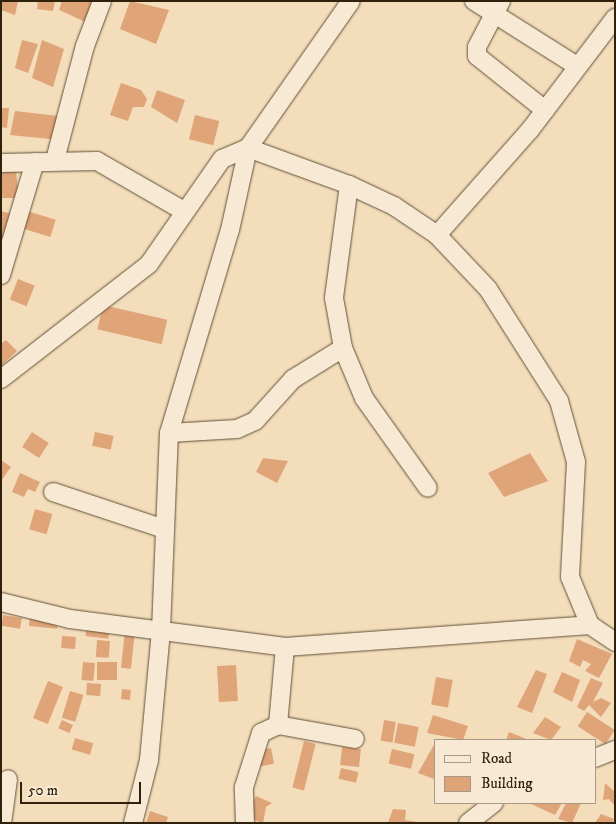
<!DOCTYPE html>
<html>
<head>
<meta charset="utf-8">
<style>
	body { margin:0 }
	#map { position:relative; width:616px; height:824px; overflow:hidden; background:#f3ddbb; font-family:"IM FELL DW Pica",serif }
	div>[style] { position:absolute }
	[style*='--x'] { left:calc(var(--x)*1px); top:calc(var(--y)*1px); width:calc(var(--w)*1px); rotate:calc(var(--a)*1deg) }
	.building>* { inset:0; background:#e0a479; transform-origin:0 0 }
	.roads { filter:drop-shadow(0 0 1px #615038) drop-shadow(0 0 1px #615038) }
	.street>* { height:18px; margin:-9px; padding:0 9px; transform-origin:9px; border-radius:9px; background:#f7e9d3 }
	span { translate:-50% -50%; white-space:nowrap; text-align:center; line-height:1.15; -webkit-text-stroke:4.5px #f7e9d3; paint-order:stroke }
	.frame { position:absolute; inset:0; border:2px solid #30210d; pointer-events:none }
	.legend { position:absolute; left:434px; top:739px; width:162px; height:65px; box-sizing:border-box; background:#f7e9d3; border:1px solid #a79984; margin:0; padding:6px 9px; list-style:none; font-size:15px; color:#30210d }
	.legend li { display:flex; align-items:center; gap:10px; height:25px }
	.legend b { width:25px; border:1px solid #a79984 }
	.scale { position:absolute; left:20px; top:782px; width:121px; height:22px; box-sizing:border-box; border:2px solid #30210d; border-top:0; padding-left:6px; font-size:15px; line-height:18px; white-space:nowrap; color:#30210d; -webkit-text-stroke:4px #f7e9d3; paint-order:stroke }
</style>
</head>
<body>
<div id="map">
	<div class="building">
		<i style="clip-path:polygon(1px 1px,18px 1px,15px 15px,1px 10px)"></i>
		<i style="clip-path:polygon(38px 1px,55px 1px,53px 11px,37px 9px)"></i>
		<i style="clip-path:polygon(62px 1px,99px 1px,90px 24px,59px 10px)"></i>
		<i style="clip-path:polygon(130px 1px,169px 10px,156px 44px,120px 29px)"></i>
		<i style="clip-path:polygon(22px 40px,38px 44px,28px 73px,15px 68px)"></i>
		<i style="clip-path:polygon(42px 40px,64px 49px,53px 87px,32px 78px)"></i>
		<i style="clip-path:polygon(121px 83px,141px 90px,147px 99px,144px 107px,133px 107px,128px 121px,110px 115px)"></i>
		<i style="clip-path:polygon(157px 90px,185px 100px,177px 123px,151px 107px)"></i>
		<i style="clip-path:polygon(1px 108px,9px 108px,7px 128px,1px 127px)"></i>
		<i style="clip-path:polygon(15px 111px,58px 116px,60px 140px,10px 135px)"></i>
		<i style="left:195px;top:115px;width:25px;height:25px;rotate:14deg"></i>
		<i style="clip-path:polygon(1px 170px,16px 171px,19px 198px,1px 198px)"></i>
		<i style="clip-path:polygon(1px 211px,12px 214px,1px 247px)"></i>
		<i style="left:27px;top:211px;width:30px;height:18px;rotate:17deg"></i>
		<i style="left:18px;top:279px;width:18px;height:22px;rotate:22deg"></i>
		<i style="left:103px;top:305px;width:66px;height:25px;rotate:13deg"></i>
		<i style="clip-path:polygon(6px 340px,17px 351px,1px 366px,1px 344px)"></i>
		<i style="left:32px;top:432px;width:20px;height:18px;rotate:33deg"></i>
		<i style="left:95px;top:432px;width:19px;height:14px;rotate:12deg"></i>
		<i style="clip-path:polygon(530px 453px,548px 481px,504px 497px,488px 473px)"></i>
		<i style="clip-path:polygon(263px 458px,288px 461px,277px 483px,256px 472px)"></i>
		<i style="clip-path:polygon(1px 460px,11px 467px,1px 481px)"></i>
		<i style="clip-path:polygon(20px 473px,40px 482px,35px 492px,28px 489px,24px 497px,12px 492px)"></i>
		<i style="left:35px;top:509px;width:18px;height:21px;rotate:16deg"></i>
		<i style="left:3px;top:615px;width:19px;height:11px;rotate:9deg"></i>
		<i style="left:30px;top:616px;width:28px;height:10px;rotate:6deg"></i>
		<i style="left:87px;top:624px;width:23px;height:12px;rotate:7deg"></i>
		<i style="left:125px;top:630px;width:10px;height:38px;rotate:6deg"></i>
		<i style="left:62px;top:636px;width:14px;height:12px;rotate:4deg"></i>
		<i style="clip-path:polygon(577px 639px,612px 654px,599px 678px,585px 671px,591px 664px,583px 660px,580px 667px,569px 661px)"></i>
		<i style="left:97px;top:640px;width:13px;height:17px;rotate:4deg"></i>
		<i style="left:83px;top:662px;width:12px;height:18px;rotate:5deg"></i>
		<i style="left:97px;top:662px;width:20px;height:18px"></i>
		<i style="left:236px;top:665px;width:36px;height:19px;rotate:87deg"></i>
		<i style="clip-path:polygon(536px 670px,547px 674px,532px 713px,517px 707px)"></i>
		<i style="clip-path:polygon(562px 672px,580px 680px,572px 702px,553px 692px)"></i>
		<i style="left:436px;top:677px;width:17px;height:28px;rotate:10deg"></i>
		<i style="clip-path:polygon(591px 678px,603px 683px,593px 702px,601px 698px,611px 703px,601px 717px,589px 705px,584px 711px,577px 707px)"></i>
		<i style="left:48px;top:681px;width:16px;height:40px;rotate:22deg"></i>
		<i style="left:87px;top:683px;width:14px;height:12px;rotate:4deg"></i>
		<i style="left:122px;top:689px;width:9px;height:10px;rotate:6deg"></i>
		<i style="left:70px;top:691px;width:14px;height:28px;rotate:17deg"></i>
		<i style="left:587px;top:712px;width:33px;height:17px;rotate:33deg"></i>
		<i style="clip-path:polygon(433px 715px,468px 726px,463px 740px,427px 733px)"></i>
		<i style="clip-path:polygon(545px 717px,561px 727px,551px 740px,533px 733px)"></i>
		<i style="left:62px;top:720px;width:12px;height:9px;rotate:24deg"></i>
		<i style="left:384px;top:720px;width:12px;height:21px;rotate:9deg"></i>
		<i style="left:398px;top:723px;width:21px;height:20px;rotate:11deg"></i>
		<i style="clip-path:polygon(509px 732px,529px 740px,506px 740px)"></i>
		<i style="left:75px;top:738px;width:19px;height:12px;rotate:16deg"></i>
		<i style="left:304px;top:741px;width:12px;height:48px;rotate:14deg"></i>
		<i style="clip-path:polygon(435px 743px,435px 777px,434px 779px,418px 773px)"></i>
		<i style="left:342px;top:747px;width:19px;height:18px;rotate:6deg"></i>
		<i style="left:271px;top:748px;width:16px;height:14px;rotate:79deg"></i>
		<i style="left:392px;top:749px;width:23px;height:15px;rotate:13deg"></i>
		<i style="left:341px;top:768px;width:18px;height:11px;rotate:13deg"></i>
		<i style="clip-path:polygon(605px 783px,615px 792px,615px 806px,609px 799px,603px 800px)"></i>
		<i style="clip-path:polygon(256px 796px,272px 803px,266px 807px,263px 823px,246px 817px)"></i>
		<i style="clip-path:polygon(529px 803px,562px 803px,555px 815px)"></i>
		<i style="clip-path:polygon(566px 803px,581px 803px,572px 823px,558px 819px)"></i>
		<i style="clip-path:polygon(393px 809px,406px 810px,405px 820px,423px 823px,388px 823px)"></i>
		<i style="clip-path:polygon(150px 811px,168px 817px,166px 823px,146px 823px)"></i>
		<i style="clip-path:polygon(601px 814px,614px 819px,612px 823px,595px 823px)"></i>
	</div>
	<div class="roads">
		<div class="street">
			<i style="--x:474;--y:1;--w:122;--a:32.3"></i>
			<i style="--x:501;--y:1;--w:52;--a:117.6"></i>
			<i style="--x:477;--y:47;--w:9;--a:90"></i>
			<i style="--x:477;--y:56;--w:87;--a:38.5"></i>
			<i style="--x:55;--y:160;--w:118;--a:-75.3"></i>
			<i style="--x:85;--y:46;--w:48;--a:-69.3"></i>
			<i style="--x:1;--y:163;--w:96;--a:-1.2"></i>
			<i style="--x:97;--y:161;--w:100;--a:29.9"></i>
			<i style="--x:349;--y:185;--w:114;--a:97.6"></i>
			<i style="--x:334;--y:298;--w:51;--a:79.8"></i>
			<i style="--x:343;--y:348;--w:54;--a:67.2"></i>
			<i style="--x:364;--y:398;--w:110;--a:54.6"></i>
			<i style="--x:437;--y:235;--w:140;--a:-48.5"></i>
			<i style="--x:530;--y:130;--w:141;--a:-52.8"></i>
			<i style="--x:1;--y:275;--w:118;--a:-73.3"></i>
			<i style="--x:1;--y:379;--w:187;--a:-37.8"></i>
			<i style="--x:149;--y:264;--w:128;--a:-55.2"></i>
			<i style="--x:222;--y:159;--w:28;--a:-23"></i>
			<i style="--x:248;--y:148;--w:108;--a:20.1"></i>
			<i style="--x:349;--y:185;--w:50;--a:25"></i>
			<i style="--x:394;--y:206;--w:52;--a:34"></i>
			<i style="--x:437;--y:235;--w:74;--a:46.6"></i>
			<i style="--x:488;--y:289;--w:133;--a:57.6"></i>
			<i style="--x:559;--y:401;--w:63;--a:74.4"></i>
			<i style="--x:576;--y:462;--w:115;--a:93"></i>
			<i style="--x:570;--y:577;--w:52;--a:67.4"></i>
			<i style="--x:590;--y:625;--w:30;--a:34"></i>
			<i style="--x:169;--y:433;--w:68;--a:-3.4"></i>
			<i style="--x:237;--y:429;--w:20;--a:-24"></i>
			<i style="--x:255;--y:421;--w:57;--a:-47.9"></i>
			<i style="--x:293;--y:379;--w:59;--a:-31.8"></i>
			<i style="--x:53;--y:492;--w:117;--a:18.4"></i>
			<i style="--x:1;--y:602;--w:71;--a:13.8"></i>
			<i style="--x:70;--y:619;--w:217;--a:7.4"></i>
			<i style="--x:285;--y:647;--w:306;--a:-4.1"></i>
			<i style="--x:278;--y:725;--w:78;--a:-84.9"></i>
			<i style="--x:595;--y:758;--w:22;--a:-22"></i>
			<i style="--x:2;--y:823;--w:44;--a:-82.2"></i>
			<i style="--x:133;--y:823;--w:65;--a:-75.7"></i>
			<i style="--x:149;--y:760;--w:130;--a:-84.7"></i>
			<i style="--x:161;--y:631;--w:198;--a:-87.7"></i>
			<i style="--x:169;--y:433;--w:212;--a:-73.3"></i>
			<i style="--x:230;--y:230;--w:84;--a:-77.6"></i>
			<i style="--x:248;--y:148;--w:179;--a:-55"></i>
			<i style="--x:245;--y:823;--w:36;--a:-92"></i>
			<i style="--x:244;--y:787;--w:57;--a:-72.5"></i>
			<i style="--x:261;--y:733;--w:19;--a:-25"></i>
			<i style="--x:278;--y:725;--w:78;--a:10.3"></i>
			<i style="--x:468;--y:823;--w:33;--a:-38"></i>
		</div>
	</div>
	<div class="frame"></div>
	<ul class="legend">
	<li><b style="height:6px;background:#f7e9d3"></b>Road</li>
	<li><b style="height:14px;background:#e0a479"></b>Building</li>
	</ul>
	<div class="scale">50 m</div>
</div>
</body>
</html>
